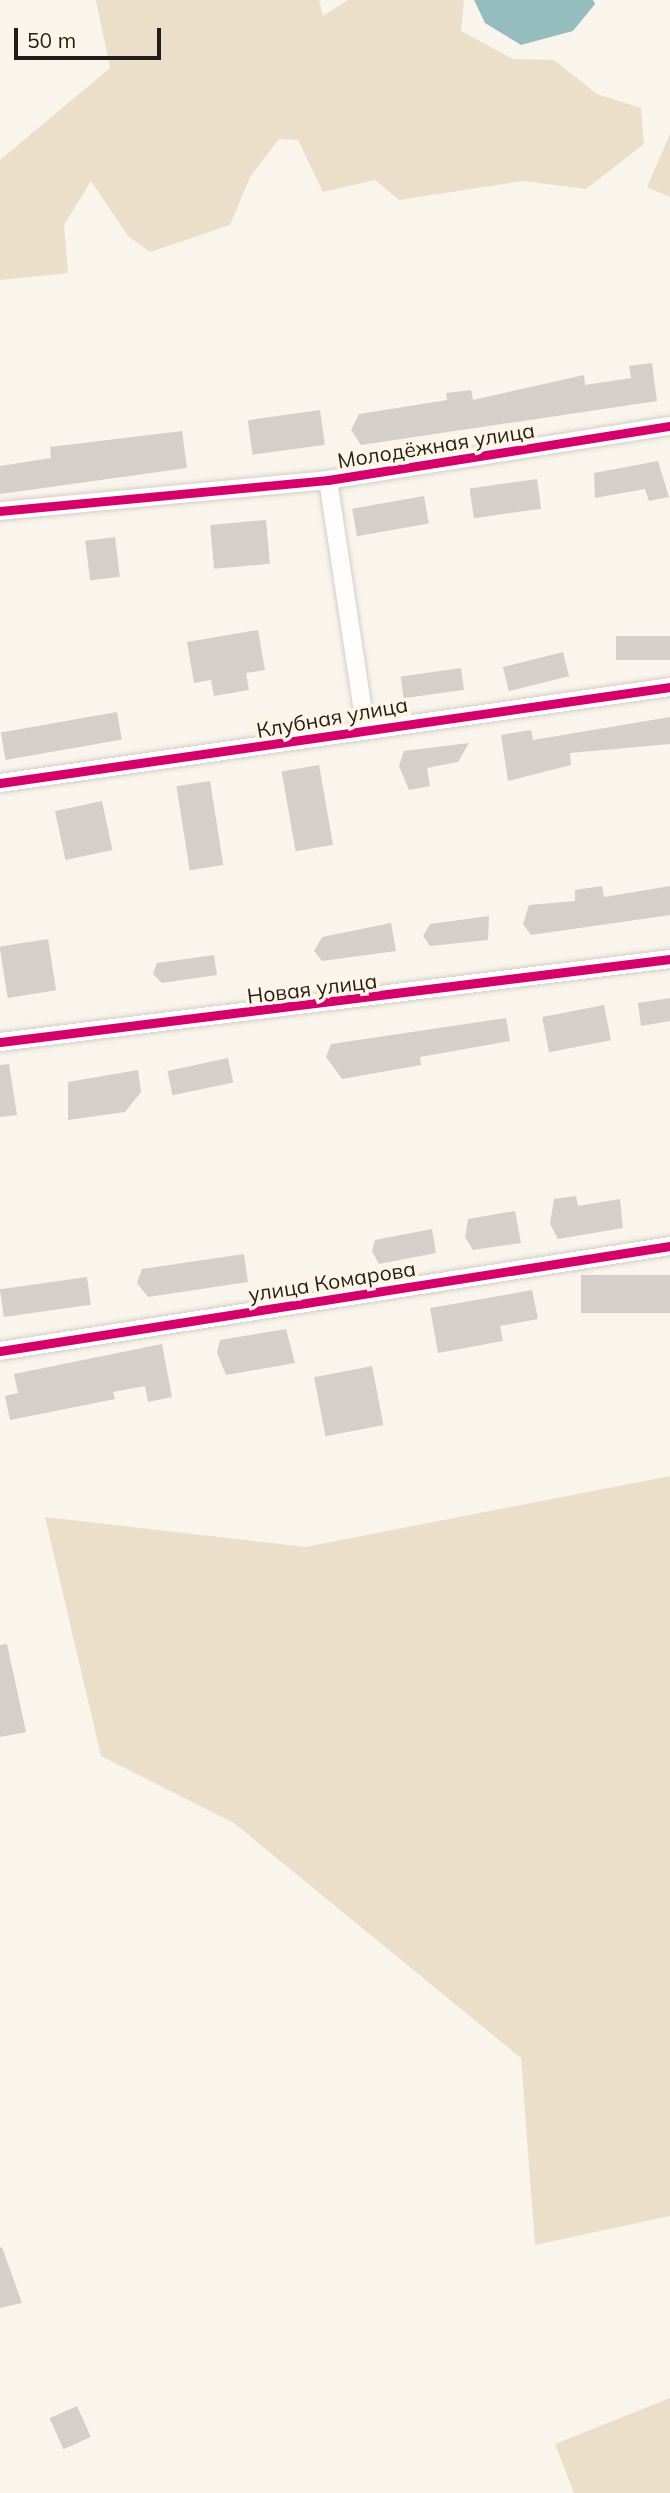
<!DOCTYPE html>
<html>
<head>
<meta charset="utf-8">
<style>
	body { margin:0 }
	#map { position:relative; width:670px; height:2493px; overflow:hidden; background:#f9f4ec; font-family:Mulish,sans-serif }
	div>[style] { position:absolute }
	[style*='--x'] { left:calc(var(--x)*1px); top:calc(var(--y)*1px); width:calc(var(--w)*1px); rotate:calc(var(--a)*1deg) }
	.green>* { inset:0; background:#ecdfca }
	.water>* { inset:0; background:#96bdbe }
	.building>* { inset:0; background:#d4d0c9; transform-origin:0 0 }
	.roads { filter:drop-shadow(0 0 2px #d3cec8) drop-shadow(0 0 2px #d3cec8) }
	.minor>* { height:18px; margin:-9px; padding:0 9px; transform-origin:9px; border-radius:9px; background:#fefdfc }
	.cycleway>* { height:9px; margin:-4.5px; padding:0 4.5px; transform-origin:4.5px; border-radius:4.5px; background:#d6006c }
	span { translate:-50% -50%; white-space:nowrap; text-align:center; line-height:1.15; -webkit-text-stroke:7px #fef5e7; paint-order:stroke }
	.street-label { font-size:21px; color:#221e17 }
	.scale { position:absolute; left:14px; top:28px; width:147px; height:32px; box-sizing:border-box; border:4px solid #221e17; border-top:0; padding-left:9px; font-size:21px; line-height:24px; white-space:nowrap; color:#221e17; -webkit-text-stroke:5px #fef5e7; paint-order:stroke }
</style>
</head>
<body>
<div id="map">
	<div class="green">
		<i style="clip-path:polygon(96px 0,319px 0,323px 16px,348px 0,464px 0,461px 31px,513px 59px,554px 60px,597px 94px,641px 108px,644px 144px,586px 189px,523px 181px,399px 200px,375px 180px,323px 192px,298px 140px,279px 139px,250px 177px,230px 225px,150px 252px,128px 236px,91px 181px,64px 225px,68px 273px,0 280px,0 160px,110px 68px)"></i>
		<i style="clip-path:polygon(670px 134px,670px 197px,647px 187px)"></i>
		<i style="clip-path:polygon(670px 1476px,670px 2216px,535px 2245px,521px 2058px,234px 1823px,101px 1756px,45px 1517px,305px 1547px)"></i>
		<i style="clip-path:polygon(670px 2398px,670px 2493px,574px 2493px,555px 2444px)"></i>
	</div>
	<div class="water">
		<i style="clip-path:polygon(474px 0,593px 0,595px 4px,573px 31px,521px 45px,485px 23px)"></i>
	</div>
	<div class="building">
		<i style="clip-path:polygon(652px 363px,657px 401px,361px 445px,351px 430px,359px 414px,447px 400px,446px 393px,471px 390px,473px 400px,584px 375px,585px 385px,631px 378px,629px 366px)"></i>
		<i style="left:320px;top:410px;width:35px;height:73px;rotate:82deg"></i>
		<i style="clip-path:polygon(182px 431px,187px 468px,0 494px,0 466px,51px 458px,50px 447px)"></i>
		<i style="clip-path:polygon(658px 461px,669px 497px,649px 501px,645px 489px,595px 498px,594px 473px)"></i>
		<i style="left:537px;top:479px;width:30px;height:68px;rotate:82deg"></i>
		<i style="left:424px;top:496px;width:28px;height:73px;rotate:80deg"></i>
		<i style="left:266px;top:520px;width:44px;height:56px;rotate:85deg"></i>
		<i style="left:115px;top:537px;width:40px;height:30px;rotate:83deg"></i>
		<i style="clip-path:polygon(258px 630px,265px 670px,246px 673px,249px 690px,214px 696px,211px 680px,194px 683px,187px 642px)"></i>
		<i style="left:670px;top:636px;width:24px;height:54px;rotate:90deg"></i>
		<i style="left:563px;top:652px;width:25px;height:62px;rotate:76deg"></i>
		<i style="left:461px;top:668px;width:22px;height:61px;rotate:82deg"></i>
		<i style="left:117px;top:712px;width:28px;height:118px;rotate:80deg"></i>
		<i style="clip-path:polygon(670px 717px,670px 744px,570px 753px,571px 765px,508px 781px,501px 735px,531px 730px,533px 740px)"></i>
		<i style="clip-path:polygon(469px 743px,458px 762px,427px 768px,430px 786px,409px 790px,399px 766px,404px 751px)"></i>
		<i style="left:319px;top:765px;width:81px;height:38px;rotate:80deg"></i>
		<i style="left:210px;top:781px;width:85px;height:34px;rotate:81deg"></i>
		<i style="left:102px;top:801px;width:50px;height:48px;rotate:78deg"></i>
		<i style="clip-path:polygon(602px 886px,604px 897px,670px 886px,670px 915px,531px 935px,523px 924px,529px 905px,575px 901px,575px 890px)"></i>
		<i style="clip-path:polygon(489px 916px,488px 940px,430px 946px,423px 936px,430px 924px)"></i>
		<i style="clip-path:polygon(391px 923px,396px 951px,322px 961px,314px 951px,322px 937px)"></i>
		<i style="left:48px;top:939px;width:52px;height:49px;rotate:81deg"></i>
		<i style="clip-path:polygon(214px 955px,217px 975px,162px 983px,153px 974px,157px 963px)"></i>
		<i style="clip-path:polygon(670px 998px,670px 1021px,641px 1026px,638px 1003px)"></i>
		<i style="left:604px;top:1005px;width:36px;height:63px;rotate:79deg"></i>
		<i style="clip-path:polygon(506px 1018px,510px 1041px,420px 1057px,421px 1065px,342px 1079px,326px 1057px,331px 1044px)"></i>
		<i style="left:228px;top:1058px;width:25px;height:62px;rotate:78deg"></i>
		<i style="clip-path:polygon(9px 1064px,17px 1115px,0 1117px,0 1065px)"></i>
		<i style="clip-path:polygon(138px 1070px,141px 1092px,125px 1112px,68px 1120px,68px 1082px)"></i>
		<i style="clip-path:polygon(576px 1196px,578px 1206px,620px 1199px,623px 1228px,558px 1239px,550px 1224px,554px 1199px)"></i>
		<i style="clip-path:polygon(515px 1211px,521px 1243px,473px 1250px,465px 1237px,468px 1219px)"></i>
		<i style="clip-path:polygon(432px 1229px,436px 1253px,379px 1264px,372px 1251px,375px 1240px)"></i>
		<i style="clip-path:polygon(244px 1254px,248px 1282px,148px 1297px,137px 1283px,142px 1269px)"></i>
		<i style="left:670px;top:1275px;width:38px;height:89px;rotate:90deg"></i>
		<i style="left:87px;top:1277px;width:28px;height:88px;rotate:82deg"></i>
		<i style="clip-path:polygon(532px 1290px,538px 1319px,500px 1326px,503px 1341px,438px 1353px,430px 1308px)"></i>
		<i style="clip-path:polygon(286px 1329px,295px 1363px,226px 1375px,217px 1353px,220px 1340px)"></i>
		<i style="clip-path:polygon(162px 1344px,172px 1397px,148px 1402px,145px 1386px,113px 1392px,115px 1399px,10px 1420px,5px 1396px,18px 1393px,14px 1374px)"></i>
		<i style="left:372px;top:1366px;width:60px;height:59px;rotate:79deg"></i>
		<i style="clip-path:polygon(7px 1644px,26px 1732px,0 1737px,0 1645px)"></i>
		<i style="clip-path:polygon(2px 2247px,22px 2303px,0 2308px,0 2248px)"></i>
		<i style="left:77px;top:2406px;width:34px;height:30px;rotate:66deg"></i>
	</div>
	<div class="roads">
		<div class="minor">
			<i style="--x:328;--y:480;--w:249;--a:81.4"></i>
			<i style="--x:0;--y:511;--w:329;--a:-5.4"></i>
			<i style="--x:328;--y:480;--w:346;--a:-9"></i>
			<i style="--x:0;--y:783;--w:677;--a:-8.15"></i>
			<i style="--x:0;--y:1042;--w:675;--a:-7.06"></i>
			<i style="--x:0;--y:1351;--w:678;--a:-8.91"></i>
		</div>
	</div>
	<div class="cycleway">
		<i style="--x:0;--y:511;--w:329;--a:-5.4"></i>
		<i style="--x:328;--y:480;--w:346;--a:-9"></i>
		<i style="--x:0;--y:783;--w:677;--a:-8.15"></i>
		<i style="--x:0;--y:1042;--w:675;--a:-7.06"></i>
		<i style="--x:0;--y:1351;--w:678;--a:-8.91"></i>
	</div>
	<div class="street-label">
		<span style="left:436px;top:445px;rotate:-9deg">Молодёжная улица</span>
		<span style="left:332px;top:717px;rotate:-10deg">Клубная улица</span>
		<span style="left:312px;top:988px;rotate:-7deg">Новая улица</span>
		<span style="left:332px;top:1281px;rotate:-9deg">улица Комарова</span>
	</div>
	<div class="scale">50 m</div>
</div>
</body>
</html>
